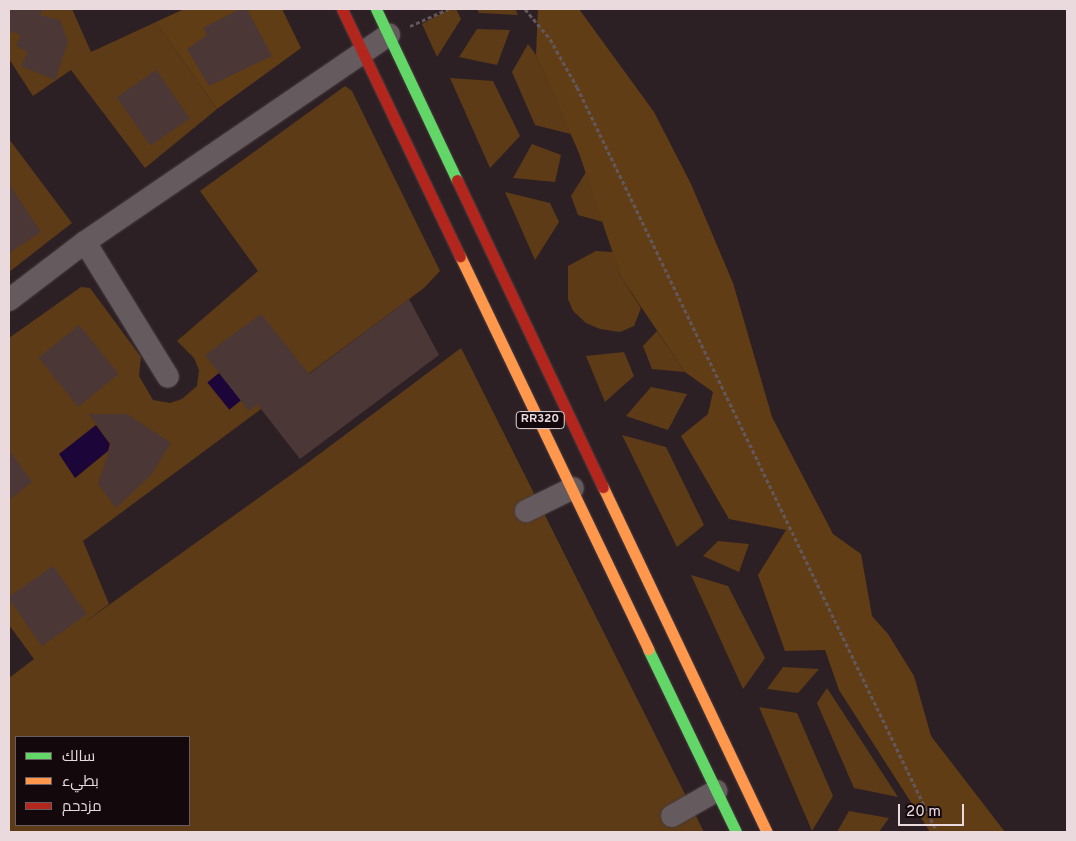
<!DOCTYPE html>
<html>
<head>
<meta charset="utf-8">
<style>
	body { margin:0 }
	#map { position:relative; width:1076px; height:841px; overflow:hidden; background:#2d2024; font-family:Overpass,Cairo,sans-serif }
	div>[style] { position:absolute }
	[style*='--x'] { left:calc(var(--x)*1px); top:calc(var(--y)*1px); width:calc(var(--w)*1px); rotate:calc(var(--a)*1deg) }
	.green>* { inset:0; background:#5d3b16 }
	.forest>* { inset:0; background:#613d16 }
	.water>* { inset:0; background:#1b0539; transform-origin:0 0 }
	.building>* { inset:0; background:#4a3736; transform-origin:0 0 }
	.path>* { height:3px; margin-top:-1.5px; transform-origin:0; background:repeating-linear-gradient(90deg,#62575b 0 4px,transparent 0 6.5px) }
	.roads { filter:drop-shadow(0 0 1px #473c40) drop-shadow(0 0 1px #473c40) }
	.street>* { height:22px; margin:-11px; padding:0 11px; transform-origin:11px; border-radius:11px; background:#655b5e }
	.fast>* { height:11px; margin:-5.5px; padding:0 5.5px; transform-origin:5.5px; border-radius:5.5px; background:#63d668 }
	.slow>* { height:11px; margin:-5.5px; padding:0 5.5px; transform-origin:5.5px; border-radius:5.5px; background:#ff974d }
	.jam>* { height:11px; margin:-5.5px; padding:0 5.5px; transform-origin:5.5px; border-radius:5.5px; background:#b3261e }
	span { translate:-50% -50%; white-space:nowrap; text-align:center; line-height:1.15; -webkit-text-stroke:4px #13090c; paint-order:stroke }
	.shield-label span { padding:1px 4px; background:#13090c; border:1px solid; border-radius:4px; -webkit-text-stroke-width:0 }
	.shield-label { font-size:12px; color:#eadade; font-weight:700 }
	.frame { position:absolute; inset:0; border:10px solid #eadade; pointer-events:none }
	.legend { position:absolute; left:15px; top:736px; width:175px; height:90px; box-sizing:border-box; background:#13090c; border:1px solid #695d60; margin:0; padding:6px 9px; list-style:none; font-size:15px; color:#eadade }
	.legend li { display:flex; align-items:center; gap:10px; height:25px }
	.legend b { width:25px; border:1px solid #695d60 }
	.scale { position:absolute; left:898px; top:804px; width:66px; height:22px; box-sizing:border-box; border:2px solid #eadade; border-top:0; padding-left:6px; font-size:15px; line-height:18px; white-space:nowrap; color:#eadade; -webkit-text-stroke:4px #13090c; paint-order:stroke }
</style>
</head>
<body>
<div id="map">
	<div class="green">
		<i style="clip-path:polygon(9px 9px,72px 9px,91px 52px,156px 22px,217px 109px,145px 168px,71px 70px,33px 96px,9px 59px)"></i>
		<i style="clip-path:polygon(449px 9px,456px 9px,461px 19px,437px 57px,422px 24px)"></i>
		<i style="clip-path:polygon(477px 9px,515px 9px,518px 15px,479px 13px)"></i>
		<i style="clip-path:polygon(477px 29px,510px 30px,497px 65px,459px 57px)"></i>
		<i style="clip-path:polygon(528px 44px,536px 55px,571px 134px,535px 125px,512px 72px)"></i>
		<i style="clip-path:polygon(450px 78px,493px 81px,520px 136px,490px 168px)"></i>
		<i style="clip-path:polygon(evenodd,345px 86px,352px 91px,440px 271px,424px 288px,83px 541px,109px 604px,81px 625px,306px 464px,461px 348px,704px 832px,9px 832px,9px 678px,34px 659px,9px 625px,9px 338px,81px 287px,90px 288px,141px 357px,139px 376px,153px 400px,170px 403px,182px 399px,197px 386px,199px 370px,194px 358px,177px 341px,258px 271px,200px 191px,345px 86px,16px 737px,189px 737px,189px 825px,16px 825px,16px 737px)"></i>
		<i style="clip-path:polygon(9px 139px,72px 223px,9px 272px)"></i>
		<i style="clip-path:polygon(532px 144px,561px 155px,555px 182px,513px 178px)"></i>
		<i style="clip-path:polygon(586px 172px,603px 222px,578px 215px,571px 196px)"></i>
		<i style="clip-path:polygon(505px 192px,550px 203px,559px 222px,535px 260px)"></i>
		<i style="clip-path:polygon(596px 251px,613px 252px,621px 277px,641px 308px,634px 326px,620px 332px,600px 329px,586px 323px,573px 311px,568px 299px,568px 266px)"></i>
		<i style="clip-path:polygon(657px 331px,685px 372px,652px 369px,643px 346px)"></i>
		<i style="clip-path:polygon(624px 352px,634px 376px,605px 402px,586px 356px)"></i>
		<i style="clip-path:polygon(651px 387px,687px 394px,668px 430px,626px 416px)"></i>
		<i style="clip-path:polygon(622px 435px,666px 447px,704px 525px,677px 547px)"></i>
		<i style="clip-path:polygon(718px 541px,749px 544px,739px 572px,703px 556px)"></i>
		<i style="clip-path:polygon(691px 575px,728px 586px,765px 658px,743px 689px)"></i>
		<i style="clip-path:polygon(783px 667px,819px 669px,798px 693px,767px 689px)"></i>
		<i style="clip-path:polygon(827px 688px,898px 797px,854px 788px,817px 703px)"></i>
		<i style="clip-path:polygon(759px 707px,797px 713px,833px 796px,812px 831px)"></i>
		<i style="clip-path:polygon(849px 811px,889px 818px,879px 832px,837px 832px)"></i>
	</div>
	<div class="forest">
		<i style="clip-path:polygon(184px 9px,282px 9px,301px 48px,217px 109px,156px 22px)"></i>
		<i style="clip-path:polygon(538px 9px,579px 9px,654px 112px,691px 184px,733px 283px,772px 417px,833px 534px,861px 554px,872px 616px,888px 634px,914px 676px,931px 736px,1005px 832px,930px 832px,839px 690px,825px 650px,785px 651px,758px 575px,786px 530px,729px 519px,681px 436px,708px 414px,713px 392px,685px 372px,621px 277px,579px 153px,536px 55px)"></i>
	</div>
	<div class="water">
		<i style="left:219px;top:373px;width:35px;height:15px;rotate:51deg"></i>
		<i style="clip-path:polygon(96px 425px,110px 444px,108px 451px,75px 478px,59px 454px)"></i>
	</div>
	<div class="building">
		<i style="clip-path:polygon(9px 9px,43px 9px,40px 15px,60px 20px,68px 42px,55px 80px,21px 66px,28px 52px,16px 46px,21px 35px,9px 31px)"></i>
		<i style="clip-path:polygon(240px 9px,247px 9px,272px 56px,209px 86px,187px 49px,207px 35px,203px 28px)"></i>
		<i style="left:156px;top:70px;width:59px;height:48px;rotate:55deg"></i>
		<i style="clip-path:polygon(9px 184px,41px 232px,9px 253px)"></i>
		<i style="clip-path:polygon(409px 299px,439px 355px,300px 459px,257px 404px,249px 411px,205px 355px,261px 314px,309px 374px)"></i>
		<i style="left:79px;top:325px;width:63px;height:52px;rotate:51deg"></i>
		<i style="clip-path:polygon(89px 414px,127px 414px,171px 443px,151px 475px,116px 508px,98px 484px,111px 444px)"></i>
		<i style="clip-path:polygon(9px 450px,32px 482px,9px 500px)"></i>
		<i style="left:53px;top:566px;width:59px;height:55px;rotate:55deg"></i>
	</div>
	<div class="path">
		<i style="--x:525;--y:9;--w:39;--a:50"></i>
		<i style="--x:550;--y:39;--w:55;--a:60.6"></i>
		<i style="--x:577;--y:87;--w:827;--a:64.21"></i>
		<i style="--x:410;--y:26;--w:42;--a:-24.1"></i>
	</div>
	<div class="roads">
		<div class="street">
			<i style="--x:85;--y:242;--w:158;--a:58.4"></i>
			<i style="--x:9;--y:300;--w:96;--a:-37.3"></i>
			<i style="--x:85;--y:242;--w:368;--a:-34.3"></i>
			<i style="--x:526;--y:511;--w:52;--a:-26.1"></i>
			<i style="--x:672;--y:816;--w:51;--a:-29.6"></i>
		</div>
		<div class="fast">
			<i style="--x:376;--y:9;--w:189;--a:64.7"></i>
			<i style="--x:648;--y:649;--w:203;--a:64.3"></i>
		</div>
		<div class="slow">
			<i style="--x:460;--y:256;--w:436;--a:64.4"></i>
			<i style="--x:603;--y:487;--w:382;--a:64.6"></i>
		</div>
		<div class="jam">
			<i style="--x:342;--y:9;--w:274;--a:64.5"></i>
			<i style="--x:457;--y:180;--w:340;--a:64.6"></i>
		</div>
	</div>
	<div class="shield-label">
		<span style="left:540px;top:420px">RR320</span>
	</div>
	<div class="frame"></div>
	<ul class="legend">
	<li><b style="height:6px;background:#63d668"></b>سالك</li>
	<li><b style="height:6px;background:#ff974d"></b>بطيء</li>
	<li><b style="height:6px;background:#b3261e"></b>مزدحم</li>
	</ul>
	<div class="scale">20 m</div>
</div>
</body>
</html>
